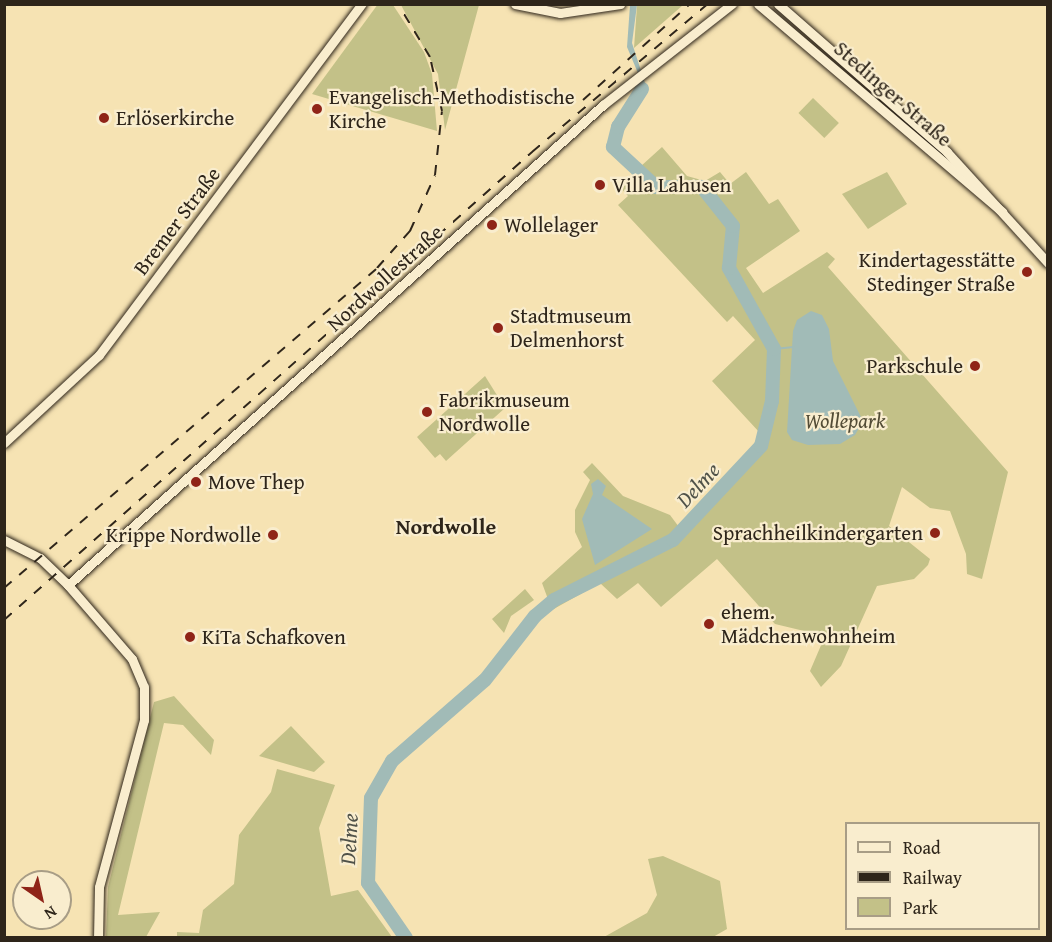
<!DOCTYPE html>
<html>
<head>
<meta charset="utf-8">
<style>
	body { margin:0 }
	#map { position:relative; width:1052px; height:942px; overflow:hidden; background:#f6e3b3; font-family:"Gentium Book Plus",serif }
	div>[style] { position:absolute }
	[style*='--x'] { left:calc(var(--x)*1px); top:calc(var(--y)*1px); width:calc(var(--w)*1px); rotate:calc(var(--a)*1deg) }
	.green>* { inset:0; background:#c3c188; transform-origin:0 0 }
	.water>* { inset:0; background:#a1bbb7 }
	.stream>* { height:2px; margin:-1px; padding:0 1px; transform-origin:1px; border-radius:1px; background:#a1bbb7 }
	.river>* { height:14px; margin:-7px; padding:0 7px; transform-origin:7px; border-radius:7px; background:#a1bbb7 }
	.roads { filter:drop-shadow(0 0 2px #2e251a) drop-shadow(0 0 2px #2e251a) }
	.secondary>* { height:9px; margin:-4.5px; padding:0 4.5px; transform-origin:4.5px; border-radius:4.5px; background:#f9edce }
	.rail>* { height:2px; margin-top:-1px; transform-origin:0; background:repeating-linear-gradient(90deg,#2e251a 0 10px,transparent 0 20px) }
	.dots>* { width:16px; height:16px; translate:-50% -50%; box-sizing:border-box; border:3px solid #f9edce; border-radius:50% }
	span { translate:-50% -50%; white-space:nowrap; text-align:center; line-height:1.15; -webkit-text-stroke:4.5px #f9edce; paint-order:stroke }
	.street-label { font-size:21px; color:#2e251a }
	.poi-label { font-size:21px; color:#2e251a }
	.left { translate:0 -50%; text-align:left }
	.right { translate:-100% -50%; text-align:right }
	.park-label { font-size:21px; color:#534c36; font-style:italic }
	.water-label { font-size:22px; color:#505249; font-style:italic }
	.neighbourhood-label { font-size:22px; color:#2e251a; font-weight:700 }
	.frame { position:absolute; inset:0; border:6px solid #2e251a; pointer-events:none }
	.legend { position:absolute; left:845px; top:822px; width:195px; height:108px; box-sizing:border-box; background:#f9edce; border:2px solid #a89d86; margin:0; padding:8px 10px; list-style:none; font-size:18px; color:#2e251a }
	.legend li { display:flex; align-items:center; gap:12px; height:30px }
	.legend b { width:30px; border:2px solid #a89d86 }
	.north { position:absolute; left:12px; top:870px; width:60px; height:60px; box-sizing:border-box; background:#f9edce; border:2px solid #a89d86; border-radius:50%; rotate:146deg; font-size:16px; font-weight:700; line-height:24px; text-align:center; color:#2e251a }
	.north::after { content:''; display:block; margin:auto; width:21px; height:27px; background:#8f2418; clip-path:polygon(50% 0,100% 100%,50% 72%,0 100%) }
</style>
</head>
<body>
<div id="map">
	<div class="green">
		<i style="clip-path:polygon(378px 4px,393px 5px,424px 52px,432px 74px,437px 131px,312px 94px)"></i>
		<i style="clip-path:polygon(401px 5px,479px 5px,445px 130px,438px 74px)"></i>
		<i style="clip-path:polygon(683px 5px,634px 48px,637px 6px)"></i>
		<i style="left:813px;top:98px;width:36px;height:21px;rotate:44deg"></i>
		<i style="clip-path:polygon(662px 147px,687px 176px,705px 181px,720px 172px,730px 184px,746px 172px,769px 204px,778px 199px,800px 231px,746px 268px,763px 293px,827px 252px,835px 259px,828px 267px,1008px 472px,982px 579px,967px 574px,966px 554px,950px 511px,930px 508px,902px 487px,889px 526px,930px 559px,928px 565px,914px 579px,877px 586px,841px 666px,821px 687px,810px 671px,825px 636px,775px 624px,717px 559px,661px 607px,638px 583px,617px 599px,600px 583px,552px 610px,542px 583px,582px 547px,575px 532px,575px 510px,590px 480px,583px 472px,592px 463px,623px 496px,670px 515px,679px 527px,757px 446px,760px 433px,712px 381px,755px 340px,733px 316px,727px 322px,618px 205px,628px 196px,619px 186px)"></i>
		<i style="clip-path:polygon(887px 172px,907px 204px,868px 229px,842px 194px)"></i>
		<i style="clip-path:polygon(485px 376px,505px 408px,446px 461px,440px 454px,435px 458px,417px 437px)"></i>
		<i style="clip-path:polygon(525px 589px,534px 600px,511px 616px,504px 633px,492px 619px)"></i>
		<i style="clip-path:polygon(174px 696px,214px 740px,211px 755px,183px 725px,164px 723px,118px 915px,160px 912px,146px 937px,106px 937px,108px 887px,154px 702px)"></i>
		<i style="clip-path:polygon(291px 726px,325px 762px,314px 772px,259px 756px)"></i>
		<i style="clip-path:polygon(277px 769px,335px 785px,319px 828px,331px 896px,358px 890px,392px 937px,177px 937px,177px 932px,199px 933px,203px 910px,234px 884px,239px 835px,271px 792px)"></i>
		<i style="clip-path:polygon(663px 856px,720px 881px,727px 929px,713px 937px,604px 937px,647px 913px,657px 895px,648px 859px)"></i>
	</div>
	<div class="water">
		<i style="clip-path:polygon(630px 5px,637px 5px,632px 43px,646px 86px,634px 106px,631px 103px,643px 85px,627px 47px)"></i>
		<i style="clip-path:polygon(811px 311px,822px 315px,829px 329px,833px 361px,863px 421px,855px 435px,840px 444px,808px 445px,792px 440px,787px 432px,793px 331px,797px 320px)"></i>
		<i style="clip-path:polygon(598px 479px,606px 486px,602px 495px,652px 529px,595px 565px,582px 519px,593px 494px,591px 484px)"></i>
	</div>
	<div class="stream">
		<i style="--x:774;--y:349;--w:20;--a:-6"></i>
	</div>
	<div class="river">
		<i style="--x:406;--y:938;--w:67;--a:-124.6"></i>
		<i style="--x:368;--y:883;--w:85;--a:-88"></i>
		<i style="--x:371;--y:798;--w:43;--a:-60.4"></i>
		<i style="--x:392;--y:761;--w:123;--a:-41.1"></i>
		<i style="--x:485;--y:680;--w:81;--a:-52"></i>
		<i style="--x:535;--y:616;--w:25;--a:-40"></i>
		<i style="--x:554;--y:600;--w:133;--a:-26.8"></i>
		<i style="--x:673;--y:540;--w:129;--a:-46.9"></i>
		<i style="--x:761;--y:446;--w:46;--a:-76.3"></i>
		<i style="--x:772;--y:401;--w:52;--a:-87.8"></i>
		<i style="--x:774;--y:349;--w:93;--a:-119.1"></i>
		<i style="--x:729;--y:268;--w:42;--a:-84.6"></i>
		<i style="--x:733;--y:226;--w:50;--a:-128.5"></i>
		<i style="--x:702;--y:187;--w:46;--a:180"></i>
		<i style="--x:656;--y:187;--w:59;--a:-137.1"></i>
		<i style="--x:613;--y:147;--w:21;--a:-76"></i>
		<i style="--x:618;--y:127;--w:45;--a:-57.7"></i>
	</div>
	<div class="roads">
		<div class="secondary">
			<i style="--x:515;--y:4;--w:46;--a:11.3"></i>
			<i style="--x:560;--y:13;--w:61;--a:-8.5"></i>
			<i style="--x:758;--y:4;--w:321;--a:40.4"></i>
			<i style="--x:778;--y:4;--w:225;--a:41.2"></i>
			<i style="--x:947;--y:152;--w:150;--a:47.7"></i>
			<i style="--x:4;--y:443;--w:129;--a:-42.8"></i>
			<i style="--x:99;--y:355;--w:439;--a:-53.2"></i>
			<i style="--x:4;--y:540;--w:40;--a:26.6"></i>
			<i style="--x:40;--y:558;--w:39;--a:44"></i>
			<i style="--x:68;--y:585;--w:98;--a:49.1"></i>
			<i style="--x:132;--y:659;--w:30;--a:67"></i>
			<i style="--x:144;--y:687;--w:33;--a:90"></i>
			<i style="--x:144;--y:720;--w:173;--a:105.1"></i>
			<i style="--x:99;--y:887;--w:51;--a:91.1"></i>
			<i style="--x:68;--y:585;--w:719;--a:-41.9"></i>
			<i style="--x:603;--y:105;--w:164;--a:-38.1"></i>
		</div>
	</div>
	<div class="rail">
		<i style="--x:583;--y:100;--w:144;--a:-41.9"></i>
		<i style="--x:4;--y:588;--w:491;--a:-40.6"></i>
		<i style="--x:377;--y:268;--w:50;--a:-48.3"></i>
		<i style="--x:410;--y:231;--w:61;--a:-65.9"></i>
		<i style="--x:435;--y:175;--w:64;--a:-83.8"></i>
		<i style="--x:442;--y:111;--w:55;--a:-102.5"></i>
		<i style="--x:430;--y:57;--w:62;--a:-121.1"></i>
		<i style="--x:4;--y:620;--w:706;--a:-41.55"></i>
		<i style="--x:532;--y:152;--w:230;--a:-40.1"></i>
	</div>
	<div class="dots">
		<i style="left:317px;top:109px;background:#8f2418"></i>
		<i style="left:104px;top:118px;background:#8f2418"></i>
		<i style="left:600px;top:185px;background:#8f2418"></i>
		<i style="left:492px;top:225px;background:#8f2418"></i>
		<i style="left:1027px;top:272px;background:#8f2418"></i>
		<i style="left:498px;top:328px;background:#8f2418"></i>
		<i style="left:975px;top:366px;background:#8f2418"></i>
		<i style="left:427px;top:412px;background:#8f2418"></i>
		<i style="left:196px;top:482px;background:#8f2418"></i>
		<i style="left:935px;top:533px;background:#8f2418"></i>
		<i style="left:273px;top:535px;background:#8f2418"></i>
		<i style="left:709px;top:624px;background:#8f2418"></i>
		<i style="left:190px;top:637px;background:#8f2418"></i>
	</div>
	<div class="street-label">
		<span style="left:893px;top:94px;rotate:41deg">Stedinger Straße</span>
		<span style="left:177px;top:221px;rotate:-53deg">Bremer Straße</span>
		<span style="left:385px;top:278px;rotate:-42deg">Nordwollestraße</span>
	</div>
	<div class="poi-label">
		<span class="left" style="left:329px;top:109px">Evangelisch-Methodistische<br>Kirche</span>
		<span class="left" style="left:116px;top:118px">Erlöserkirche</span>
		<span class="left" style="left:612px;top:185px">Villa Lahusen</span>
		<span class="left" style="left:504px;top:225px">Wollelager</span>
		<span class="right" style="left:1015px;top:272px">Kindertagesstätte<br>Stedinger Straße</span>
		<span class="left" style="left:510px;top:328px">Stadtmuseum<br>Delmenhorst</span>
		<span class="right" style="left:963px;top:366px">Parkschule</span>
		<span class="left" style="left:439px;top:412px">Fabrikmuseum<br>Nordwolle</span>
		<span class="left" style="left:208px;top:482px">Move Thep</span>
		<span class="right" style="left:923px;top:533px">Sprachheilkindergarten</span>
		<span class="right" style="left:261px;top:535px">Krippe Nordwolle</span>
		<span class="left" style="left:721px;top:624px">ehem.<br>Mädchenwohnheim</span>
		<span class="left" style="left:202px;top:637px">KiTa Schafkoven</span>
	</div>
	<div class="park-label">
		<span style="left:845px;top:421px">Wollepark</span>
	</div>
	<div class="water-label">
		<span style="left:698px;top:485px;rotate:-47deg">Delme</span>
		<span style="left:349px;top:839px;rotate:-87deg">Delme</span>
	</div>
	<div class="neighbourhood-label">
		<span style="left:446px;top:527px">Nordwolle</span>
	</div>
	<div class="frame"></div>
	<ul class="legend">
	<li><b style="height:8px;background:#f9edce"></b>Road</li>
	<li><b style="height:8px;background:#2e251a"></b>Railway</li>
	<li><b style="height:16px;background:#c3c188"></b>Park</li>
	</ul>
	<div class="north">N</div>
</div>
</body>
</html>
